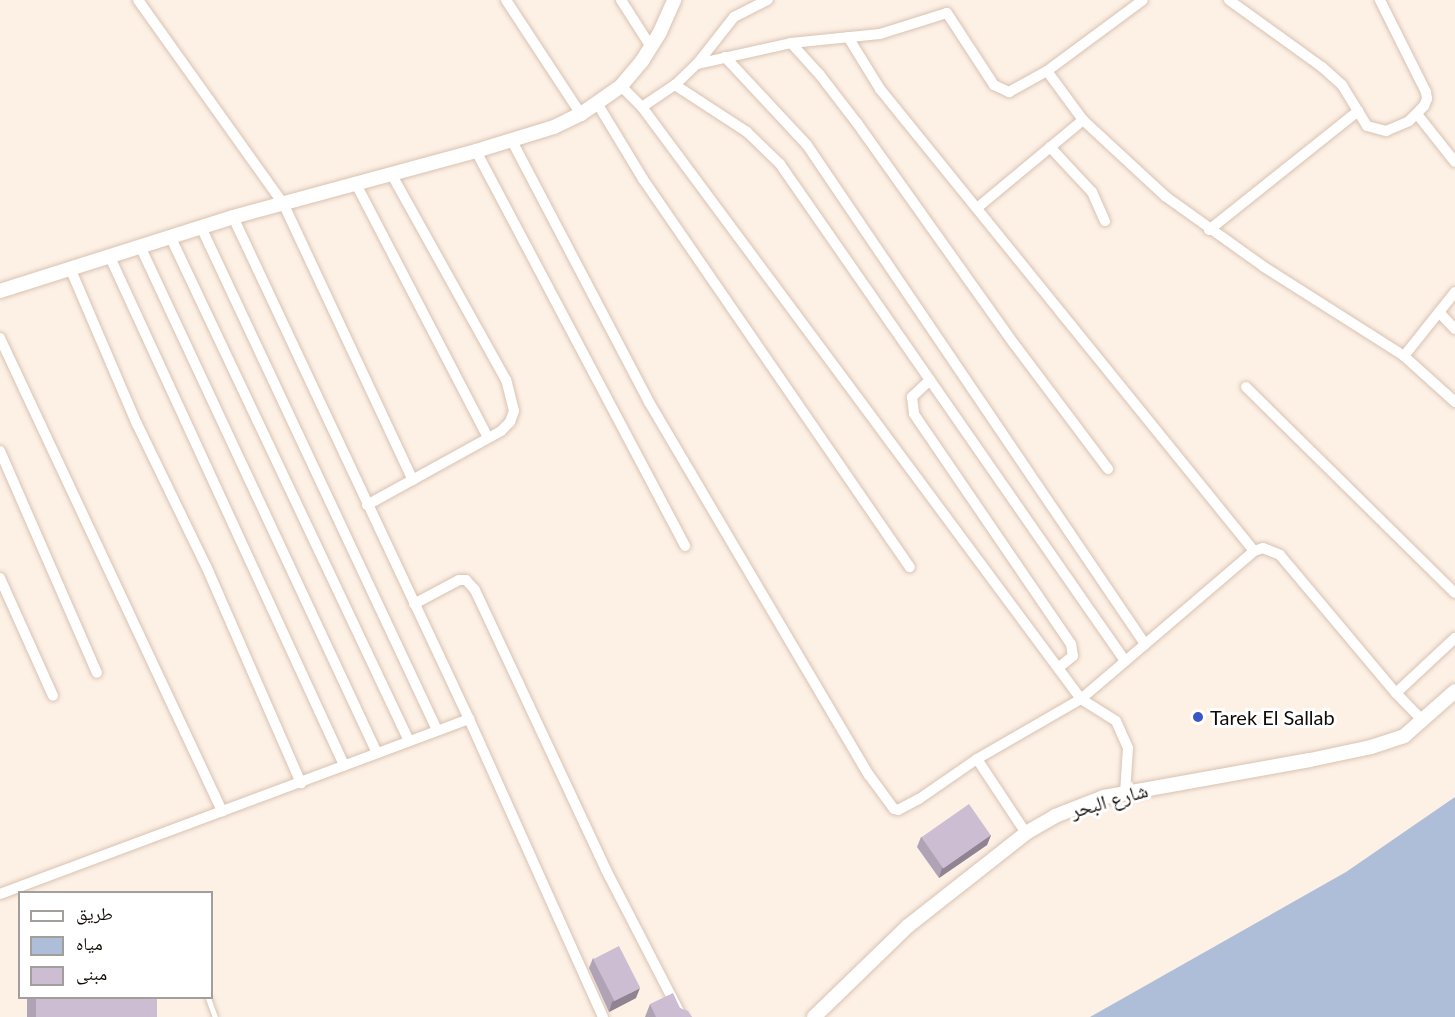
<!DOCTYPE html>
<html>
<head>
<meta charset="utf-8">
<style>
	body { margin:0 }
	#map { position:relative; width:1455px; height:1017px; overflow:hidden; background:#fdf0e5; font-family:Lato,"Noto Naskh Arabic",sans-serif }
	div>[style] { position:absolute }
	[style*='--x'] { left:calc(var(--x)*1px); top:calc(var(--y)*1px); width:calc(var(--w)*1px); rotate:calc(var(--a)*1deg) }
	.water>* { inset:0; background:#afbed8 }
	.roads { filter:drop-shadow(0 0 2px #d8c3b2) drop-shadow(0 0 2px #d8c3b2) }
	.service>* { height:5px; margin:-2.5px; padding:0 2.5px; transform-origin:2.5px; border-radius:2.5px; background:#fff }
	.minor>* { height:10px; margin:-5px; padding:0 5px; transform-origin:5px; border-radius:5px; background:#fff }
	.tertiary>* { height:14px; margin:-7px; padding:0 7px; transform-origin:7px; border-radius:7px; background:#fff }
	.wall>* { inset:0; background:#b0a3b5; transform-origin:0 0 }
	.shaded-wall>* { inset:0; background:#908493 }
	.building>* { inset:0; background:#cdbdd2; transform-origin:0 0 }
	.dots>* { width:16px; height:16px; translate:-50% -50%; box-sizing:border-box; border:3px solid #fff; border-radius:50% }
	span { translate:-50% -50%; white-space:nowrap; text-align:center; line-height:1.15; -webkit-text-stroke:6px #fff; paint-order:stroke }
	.poi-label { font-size:20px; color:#130c06 }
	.left { translate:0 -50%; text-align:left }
	.street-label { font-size:20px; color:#130c06 }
	.legend { position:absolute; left:18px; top:891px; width:195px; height:108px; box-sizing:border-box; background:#fff; border:2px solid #a19e9b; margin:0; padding:8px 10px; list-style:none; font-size:18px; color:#130c06 }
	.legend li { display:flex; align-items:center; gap:12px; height:30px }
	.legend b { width:30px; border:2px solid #a19e9b }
</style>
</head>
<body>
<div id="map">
	<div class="water">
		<i style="clip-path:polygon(1455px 797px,1455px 1017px,1090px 1017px,1346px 872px)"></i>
	</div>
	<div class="roads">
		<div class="service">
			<i style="--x:208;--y:998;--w:20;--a:70"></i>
		</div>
		<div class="minor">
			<i style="--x:138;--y:0;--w:249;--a:54.5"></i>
			<i style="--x:283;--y:203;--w:306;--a:64.9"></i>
			<i style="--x:506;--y:0;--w:136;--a:56.7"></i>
			<i style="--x:621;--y:0;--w:56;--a:57.4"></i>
			<i style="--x:1229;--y:0;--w:115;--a:35.8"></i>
			<i style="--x:1322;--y:67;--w:27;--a:42"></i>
			<i style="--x:1342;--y:85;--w:48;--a:58.6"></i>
			<i style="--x:1367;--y:126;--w:20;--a:15"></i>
			<i style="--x:1386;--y:131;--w:25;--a:-23"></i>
			<i style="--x:1409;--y:121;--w:21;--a:-45"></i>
			<i style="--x:1424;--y:106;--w:8;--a:-67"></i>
			<i style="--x:1427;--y:99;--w:7;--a:-98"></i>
			<i style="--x:1426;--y:92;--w:103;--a:-116.6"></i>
			<i style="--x:848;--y:37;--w:61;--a:58.4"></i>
			<i style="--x:880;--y:89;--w:594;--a:51.01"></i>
			<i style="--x:791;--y:43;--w:43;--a:47.8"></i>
			<i style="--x:820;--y:75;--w:61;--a:52.4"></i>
			<i style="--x:857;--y:123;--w:272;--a:54.6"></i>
			<i style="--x:1015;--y:345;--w:155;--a:53.1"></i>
			<i style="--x:725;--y:57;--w:120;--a:47"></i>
			<i style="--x:807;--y:145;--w:603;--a:55.89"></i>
			<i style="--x:697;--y:64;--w:96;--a:-12.6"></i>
			<i style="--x:791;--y:43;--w:89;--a:-5.8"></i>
			<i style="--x:880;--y:34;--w:70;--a:-17.4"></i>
			<i style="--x:947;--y:13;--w:86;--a:56.9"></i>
			<i style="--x:994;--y:85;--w:17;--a:25"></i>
			<i style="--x:1009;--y:92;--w:43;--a:-28.9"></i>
			<i style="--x:1047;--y:71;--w:119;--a:-36.5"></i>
			<i style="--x:1047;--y:71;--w:61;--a:53.7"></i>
			<i style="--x:1083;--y:120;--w:112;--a:42.8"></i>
			<i style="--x:1165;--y:196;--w:122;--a:35.6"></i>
			<i style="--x:1264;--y:267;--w:166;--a:32.4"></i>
			<i style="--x:1404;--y:356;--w:69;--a:42"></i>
			<i style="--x:675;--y:85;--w:86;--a:33.1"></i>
			<i style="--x:747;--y:132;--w:46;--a:44.1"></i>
			<i style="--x:780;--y:164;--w:605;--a:55.23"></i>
			<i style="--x:621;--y:86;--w:30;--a:45"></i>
			<i style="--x:642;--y:107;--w:40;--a:-34"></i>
			<i style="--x:675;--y:85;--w:30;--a:-44"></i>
			<i style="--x:697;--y:64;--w:60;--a:-51.8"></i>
			<i style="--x:734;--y:17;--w:38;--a:-27"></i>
			<i style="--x:597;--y:103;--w:89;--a:58.8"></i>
			<i style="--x:643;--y:179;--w:471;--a:55.5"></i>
			<i style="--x:642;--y:107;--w:737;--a:53.44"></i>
			<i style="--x:1081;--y:699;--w:41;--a:32.2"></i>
			<i style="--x:1116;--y:721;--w:30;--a:66"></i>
			<i style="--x:1128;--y:748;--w:45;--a:93.8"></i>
			<i style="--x:1417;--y:114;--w:61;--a:51.6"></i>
			<i style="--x:512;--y:141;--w:295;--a:62.3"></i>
			<i style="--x:649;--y:402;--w:433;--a:59.5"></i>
			<i style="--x:869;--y:775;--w:42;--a:53.7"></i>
			<i style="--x:894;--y:809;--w:4;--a:14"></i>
			<i style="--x:898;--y:810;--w:24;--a:-28"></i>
			<i style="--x:919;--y:799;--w:70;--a:-34.6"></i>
			<i style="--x:977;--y:759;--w:120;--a:-30"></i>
			<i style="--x:1081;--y:699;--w:228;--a:-40.5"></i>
			<i style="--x:1254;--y:551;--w:9;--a:-18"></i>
			<i style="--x:1263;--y:548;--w:18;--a:22"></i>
			<i style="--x:1280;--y:555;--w:180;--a:50"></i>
			<i style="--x:1396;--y:693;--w:39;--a:46"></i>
			<i style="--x:1050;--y:147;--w:62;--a:47"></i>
			<i style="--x:1092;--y:192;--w:32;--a:66"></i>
			<i style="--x:476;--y:151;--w:447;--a:62.1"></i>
			<i style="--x:356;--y:184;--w:286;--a:62.5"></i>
			<i style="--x:977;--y:208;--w:138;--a:-39.7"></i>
			<i style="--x:233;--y:217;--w:555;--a:64.82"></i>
			<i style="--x:469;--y:719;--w:327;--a:65.8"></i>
			<i style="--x:201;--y:227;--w:556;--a:64.86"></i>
			<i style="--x:1209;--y:230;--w:191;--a:-38.6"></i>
			<i style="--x:170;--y:236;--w:559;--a:64.67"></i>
			<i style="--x:140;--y:246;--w:560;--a:64.95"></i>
			<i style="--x:109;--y:255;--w:562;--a:65.26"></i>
			<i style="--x:70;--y:268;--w:170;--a:66.8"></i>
			<i style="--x:137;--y:424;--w:160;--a:64.1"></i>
			<i style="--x:207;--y:568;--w:235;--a:66.4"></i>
			<i style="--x:1439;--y:312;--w:23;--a:47"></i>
			<i style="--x:0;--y:338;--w:523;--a:64.86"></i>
			<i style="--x:1404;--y:356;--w:82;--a:-51.4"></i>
			<i style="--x:930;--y:380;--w:25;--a:137"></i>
			<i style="--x:912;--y:397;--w:17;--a:83"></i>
			<i style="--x:914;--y:414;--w:278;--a:55.7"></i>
			<i style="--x:1071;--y:644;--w:12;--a:81"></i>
			<i style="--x:1073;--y:656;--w:19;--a:141"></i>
			<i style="--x:1246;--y:387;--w:293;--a:44.6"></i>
			<i style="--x:0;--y:451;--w:242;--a:66.4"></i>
			<i style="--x:367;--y:505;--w:153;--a:-28.9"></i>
			<i style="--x:501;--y:431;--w:13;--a:-45"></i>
			<i style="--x:510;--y:422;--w:12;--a:-70"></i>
			<i style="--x:514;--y:411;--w:32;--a:-104"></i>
			<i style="--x:506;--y:380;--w:235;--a:-119.1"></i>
			<i style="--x:0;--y:578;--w:129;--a:65.8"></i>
			<i style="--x:414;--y:604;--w:51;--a:-28.1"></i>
			<i style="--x:459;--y:580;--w:7;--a:0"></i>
			<i style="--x:466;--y:580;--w:13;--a:48"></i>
			<i style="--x:475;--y:590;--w:309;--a:64.9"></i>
			<i style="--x:606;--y:870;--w:165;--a:62.7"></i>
			<i style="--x:1396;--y:693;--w:81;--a:-43"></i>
			<i style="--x:977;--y:759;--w:89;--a:56.5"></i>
			<i style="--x:0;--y:894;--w:501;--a:-20.46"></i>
		</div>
		<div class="tertiary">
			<i style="--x:0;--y:291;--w:244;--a:-17.6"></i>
			<i style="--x:233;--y:217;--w:252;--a:-15.2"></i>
			<i style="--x:476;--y:151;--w:82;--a:-17.1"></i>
			<i style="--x:554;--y:127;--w:30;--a:-26"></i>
			<i style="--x:581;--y:114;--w:49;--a:-35"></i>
			<i style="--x:621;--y:86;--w:33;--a:-50"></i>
			<i style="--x:642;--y:61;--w:34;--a:-58"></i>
			<i style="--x:660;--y:32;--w:35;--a:-66"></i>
			<i style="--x:814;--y:1017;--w:131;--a:-44.1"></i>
			<i style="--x:908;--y:926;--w:150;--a:-38.2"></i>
			<i style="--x:1026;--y:833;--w:34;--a:-30"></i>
			<i style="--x:1055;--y:816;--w:53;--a:-21.2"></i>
			<i style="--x:1104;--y:797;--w:209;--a:-10.2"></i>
			<i style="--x:1310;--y:760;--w:62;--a:-12"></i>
			<i style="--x:1371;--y:747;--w:35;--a:-18"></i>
			<i style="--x:1404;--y:736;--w:68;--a:-41.4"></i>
		</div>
	</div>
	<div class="wall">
		<i style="clip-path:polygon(991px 835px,987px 845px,939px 878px,917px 847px,921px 837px)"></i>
		<i style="clip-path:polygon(593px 958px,636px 998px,609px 1012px,589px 968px)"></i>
		<i style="left:27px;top:998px;width:130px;height:20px"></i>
		<i style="clip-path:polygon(650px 1004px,680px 1008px,692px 1017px,645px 1017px)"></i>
	</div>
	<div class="shaded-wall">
		<i style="clip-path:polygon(991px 835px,987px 845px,939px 878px,942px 868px)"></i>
		<i style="clip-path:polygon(640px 988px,636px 998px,609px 1012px,612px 1002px)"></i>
	</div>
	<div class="building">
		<i style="left:969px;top:804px;width:38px;height:58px;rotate:55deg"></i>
		<i style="left:619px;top:946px;width:47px;height:29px;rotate:63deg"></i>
		<i style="clip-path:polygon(673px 993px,680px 1008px,688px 1011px,692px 1017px,656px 1017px,650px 1004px)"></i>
		<i style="left:36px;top:998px;width:121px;height:21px"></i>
	</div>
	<div class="dots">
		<i style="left:1198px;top:717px;background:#3a57c8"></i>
	</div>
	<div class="poi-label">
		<span class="left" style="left:1210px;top:717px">Tarek El Sallab</span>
	</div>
	<div class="street-label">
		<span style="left:1109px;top:800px;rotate:-16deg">شارع البحر</span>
	</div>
	<ul class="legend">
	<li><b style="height:8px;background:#fff"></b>طريق</li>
	<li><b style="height:16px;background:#afbed8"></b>مياه</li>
	<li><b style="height:16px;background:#cdbdd2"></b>مبنى</li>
	</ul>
</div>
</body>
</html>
